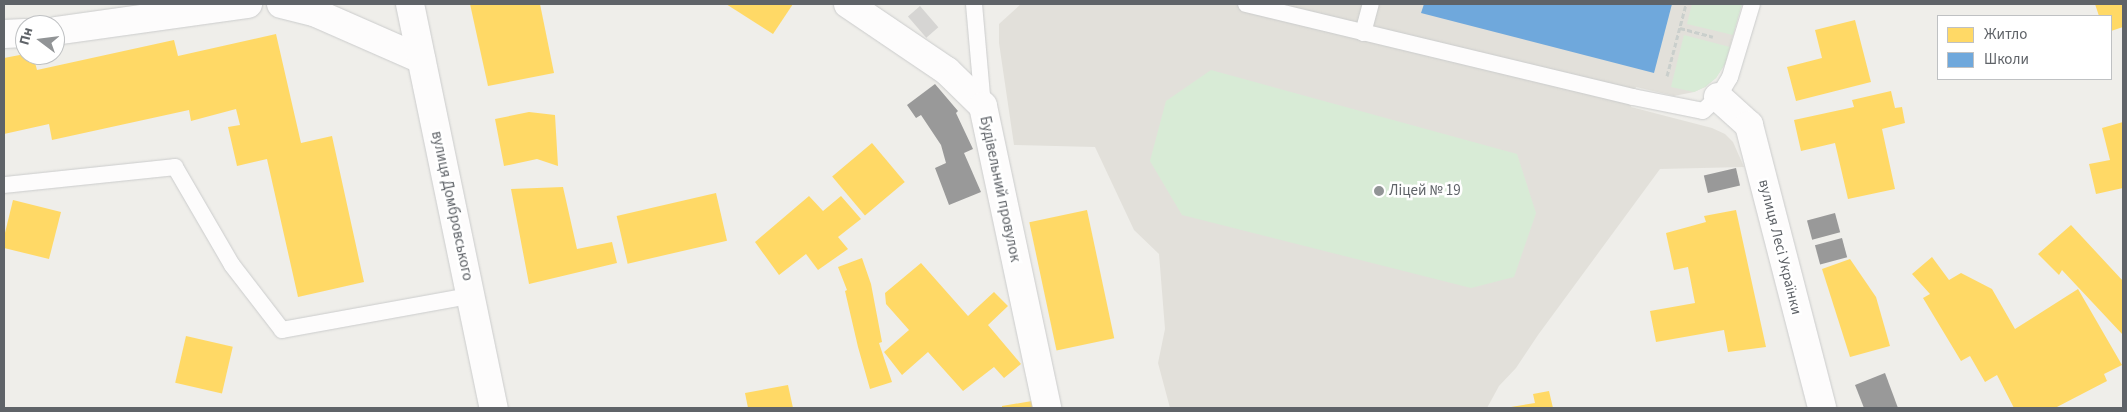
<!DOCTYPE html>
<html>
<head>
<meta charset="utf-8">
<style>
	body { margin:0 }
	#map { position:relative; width:2127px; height:412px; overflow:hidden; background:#efeeea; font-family:"Source Sans 3",sans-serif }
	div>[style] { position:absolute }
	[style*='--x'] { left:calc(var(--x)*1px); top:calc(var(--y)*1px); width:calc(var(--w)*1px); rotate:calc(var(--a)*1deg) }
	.education>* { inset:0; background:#e2e0da }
	.green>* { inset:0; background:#d8ebd6 }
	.homes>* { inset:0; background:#ffd966; transform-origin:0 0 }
	.schools>* { inset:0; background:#6fa8dc }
	.industry>* { inset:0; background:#999; transform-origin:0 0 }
	.building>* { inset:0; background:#d6d5d3; transform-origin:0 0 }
	.path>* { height:3px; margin-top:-1.5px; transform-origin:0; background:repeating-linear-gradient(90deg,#cacfcc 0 5px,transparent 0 7.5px) }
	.roads { filter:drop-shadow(0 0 1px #cbcccc) drop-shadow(0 0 1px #cbcccc) }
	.lane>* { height:16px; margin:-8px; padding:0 8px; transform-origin:8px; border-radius:8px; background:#fdfcfc }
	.street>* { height:28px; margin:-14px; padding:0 14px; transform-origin:14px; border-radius:14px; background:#fdfcfc }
	.secondary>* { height:28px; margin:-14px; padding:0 14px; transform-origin:14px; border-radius:14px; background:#fdfcfc }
	.dots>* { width:14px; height:14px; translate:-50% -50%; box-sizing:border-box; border:2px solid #fff; border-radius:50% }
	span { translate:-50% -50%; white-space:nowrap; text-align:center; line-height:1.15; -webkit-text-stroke:5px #fff; paint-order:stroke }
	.street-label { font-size:15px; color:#5f6368 }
	.poi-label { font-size:15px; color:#5f6368 }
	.left { translate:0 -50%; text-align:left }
	.frame { position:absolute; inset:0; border:5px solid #5f6368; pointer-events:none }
	.legend { position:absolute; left:1937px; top:15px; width:175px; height:65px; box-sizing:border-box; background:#fff; border:1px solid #bfc1c3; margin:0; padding:6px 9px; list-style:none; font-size:15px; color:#5f6368 }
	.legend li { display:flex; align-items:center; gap:10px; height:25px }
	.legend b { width:25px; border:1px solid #bfc1c3 }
	.north { position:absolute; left:15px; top:15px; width:50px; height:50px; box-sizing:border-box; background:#fff; border:1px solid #bfc1c3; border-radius:50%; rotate:285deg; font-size:14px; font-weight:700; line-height:20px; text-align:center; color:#5f6368 }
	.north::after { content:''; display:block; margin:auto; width:18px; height:22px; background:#919496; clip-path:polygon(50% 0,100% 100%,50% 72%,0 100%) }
</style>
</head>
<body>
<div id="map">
	<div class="education">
		<i style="clip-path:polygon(1021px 4px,1742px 4px,1725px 64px,1716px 78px,1705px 87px,1694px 92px,1674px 96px,1636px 87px,1631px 107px,1712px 128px,1725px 134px,1733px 142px,1744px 167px,1660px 169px,1538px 335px,1516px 368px,1499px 386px,1487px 408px,1170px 408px,1158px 363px,1165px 329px,1159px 254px,1134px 230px,1095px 147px,1014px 145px,999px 43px,999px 24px)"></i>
	</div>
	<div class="green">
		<i style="clip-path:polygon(1692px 4px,1742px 4px,1733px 35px,1687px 24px)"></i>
		<i style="clip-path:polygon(1684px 35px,1730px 47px,1725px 64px,1716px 78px,1705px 87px,1694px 92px,1671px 87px)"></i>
		<i style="clip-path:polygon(1211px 70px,1517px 154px,1536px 213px,1514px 277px,1471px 288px,1182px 215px,1150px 161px,1166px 101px)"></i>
	</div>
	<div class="homes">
		<i style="clip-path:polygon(470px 4px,540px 4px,554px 73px,488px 86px)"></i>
		<i style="clip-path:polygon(726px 4px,793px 4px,773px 34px)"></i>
		<i style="clip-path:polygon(2095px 4px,2123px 4px,2123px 27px,2111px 31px,2111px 16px,2099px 16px)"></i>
		<i style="clip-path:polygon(1855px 20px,1871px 82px,1796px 101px,1787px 67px,1822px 58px,1815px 30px)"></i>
		<i style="clip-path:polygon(276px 34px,301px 143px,332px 136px,364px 282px,298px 297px,267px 159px,237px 166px,228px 127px,240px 125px,236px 109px,191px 121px,189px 110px,52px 140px,49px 124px,4px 134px,4px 58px,25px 54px,33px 55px,37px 70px,174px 40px,178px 56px)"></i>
		<i style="clip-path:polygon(1891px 91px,1895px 108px,1902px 107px,1905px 123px,1882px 129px,1895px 189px,1848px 199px,1835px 143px,1801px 151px,1794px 120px,1854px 107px,1852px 100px)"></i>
		<i style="clip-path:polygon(529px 112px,555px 115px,558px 166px,537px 159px,504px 166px,495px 119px)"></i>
		<i style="clip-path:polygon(2123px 122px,2123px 188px,2096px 194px,2089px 164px,2110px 160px,2102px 128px)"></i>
		<i style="left:872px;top:143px;width:51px;height:52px;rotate:50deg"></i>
		<i style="clip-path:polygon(563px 187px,577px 249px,612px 242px,617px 263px,529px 284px,511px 189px)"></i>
		<i style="left:716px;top:193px;width:49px;height:102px;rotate:77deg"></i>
		<i style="clip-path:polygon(809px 196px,823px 211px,841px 196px,861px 219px,838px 237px,848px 249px,818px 270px,806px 254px,779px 275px,755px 242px)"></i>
		<i style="clip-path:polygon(13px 200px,61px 212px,49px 259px,4px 248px,4px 237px)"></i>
		<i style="left:1087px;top:210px;width:131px;height:59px;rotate:78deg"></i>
		<i style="clip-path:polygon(1736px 210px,1766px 347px,1728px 352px,1724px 330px,1656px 342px,1650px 311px,1695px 303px,1688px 267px,1674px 270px,1666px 233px,1706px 222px,1704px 216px)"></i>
		<i style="clip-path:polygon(2071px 225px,2123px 281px,2123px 335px,2062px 270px,2059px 275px,2038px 254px)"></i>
		<i style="clip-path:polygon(1932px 257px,1949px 280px,1961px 273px,1992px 289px,2015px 329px,2078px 289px,2122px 365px,2104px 374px,2107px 381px,2055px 408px,2014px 408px,1997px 375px,1985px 382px,1970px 356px,1961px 361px,1923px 298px,1930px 294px,1912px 274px)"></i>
		<i style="clip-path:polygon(862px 258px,871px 284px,882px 342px,879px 343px,892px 382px,870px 389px,858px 347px,845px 291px,847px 290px,838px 267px)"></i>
		<i style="clip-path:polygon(1850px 259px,1876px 297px,1890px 346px,1850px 357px,1822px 269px)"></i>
		<i style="clip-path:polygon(921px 263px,968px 316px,994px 292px,1008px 306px,988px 325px,1021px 364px,1004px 378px,994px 367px,963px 391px,928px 352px,902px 375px,884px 352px,909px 330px,886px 304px,885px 293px)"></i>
		<i style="left:186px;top:336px;width:48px;height:48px;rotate:13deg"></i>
		<i style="clip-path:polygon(788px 385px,793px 408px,748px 408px,745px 393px)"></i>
		<i style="clip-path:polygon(1549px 391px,1553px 408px,1505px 408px,1535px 403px,1533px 394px)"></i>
		<i style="clip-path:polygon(1032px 401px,1033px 408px,1002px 408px,1002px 406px)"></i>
	</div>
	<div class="schools">
		<i style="clip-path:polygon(1424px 4px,1672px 4px,1654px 73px,1421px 13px)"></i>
	</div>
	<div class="industry">
		<i style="clip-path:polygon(935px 84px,958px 111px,956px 113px,973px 149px,964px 153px,981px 192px,949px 205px,935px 168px,946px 163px,941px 145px,921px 115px,916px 118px,907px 105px)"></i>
		<i style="left:1736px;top:168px;width:18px;height:33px;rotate:77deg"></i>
		<i style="left:1835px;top:213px;width:20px;height:29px;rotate:75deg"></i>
		<i style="left:1842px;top:238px;width:20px;height:28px;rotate:75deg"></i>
		<i style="clip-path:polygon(1885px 373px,1898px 408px,1864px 408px,1855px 385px)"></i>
	</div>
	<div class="building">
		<i style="left:920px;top:6px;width:28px;height:16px;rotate:49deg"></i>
	</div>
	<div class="path">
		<i style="--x:1680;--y:28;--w:34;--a:15"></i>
		<i style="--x:1667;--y:76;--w:74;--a:-75.2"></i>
	</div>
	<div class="roads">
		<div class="lane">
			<i style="--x:974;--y:4;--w:102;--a:85"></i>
			<i style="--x:1246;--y:4;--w:398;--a:13.5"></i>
			<i style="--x:1633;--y:97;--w:71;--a:11.3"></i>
			<i style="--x:1703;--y:111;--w:21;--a:-43"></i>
			<i style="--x:1718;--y:97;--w:23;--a:-59"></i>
			<i style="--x:1730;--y:77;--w:76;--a:-73.2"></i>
			<i style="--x:1363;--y:33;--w:30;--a:-75"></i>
			<i style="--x:4;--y:185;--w:172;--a:-6"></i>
			<i style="--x:175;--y:167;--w:113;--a:59.8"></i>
			<i style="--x:232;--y:265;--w:82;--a:52.4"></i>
			<i style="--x:282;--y:330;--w:191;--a:-10.3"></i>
		</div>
		<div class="street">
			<i style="--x:281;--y:4;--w:36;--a:14"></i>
			<i style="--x:316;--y:13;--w:115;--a:23.7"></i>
			<i style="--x:848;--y:4;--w:120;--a:34.1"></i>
			<i style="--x:947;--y:71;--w:50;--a:44.2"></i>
			<i style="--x:983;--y:106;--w:309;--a:78"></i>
			<i style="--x:55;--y:31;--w:195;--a:-8"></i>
			<i style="--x:4;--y:34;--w:21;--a:-3"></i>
			<i style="--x:1718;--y:97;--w:42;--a:42.1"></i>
			<i style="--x:1749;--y:125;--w:292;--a:75.5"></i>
		</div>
		<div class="secondary">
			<i style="--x:410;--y:4;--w:413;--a:78.3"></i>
		</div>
	</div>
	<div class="dots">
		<i style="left:1379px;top:191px;background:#919496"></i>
	</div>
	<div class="street-label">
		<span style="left:1000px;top:189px;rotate:78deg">Будівельний провулок</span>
		<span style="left:452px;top:206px;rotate:78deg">вулиця Домбровського</span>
		<span style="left:1780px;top:247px;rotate:76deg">вулиця Лесі Українки</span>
	</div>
	<div class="poi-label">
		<span class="left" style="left:1389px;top:191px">Ліцей № 19</span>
	</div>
	<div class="frame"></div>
	<ul class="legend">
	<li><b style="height:14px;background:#ffd966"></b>Житло</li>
	<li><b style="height:14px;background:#6fa8dc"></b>Школи</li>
	</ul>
	<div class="north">Пн</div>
</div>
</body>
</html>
